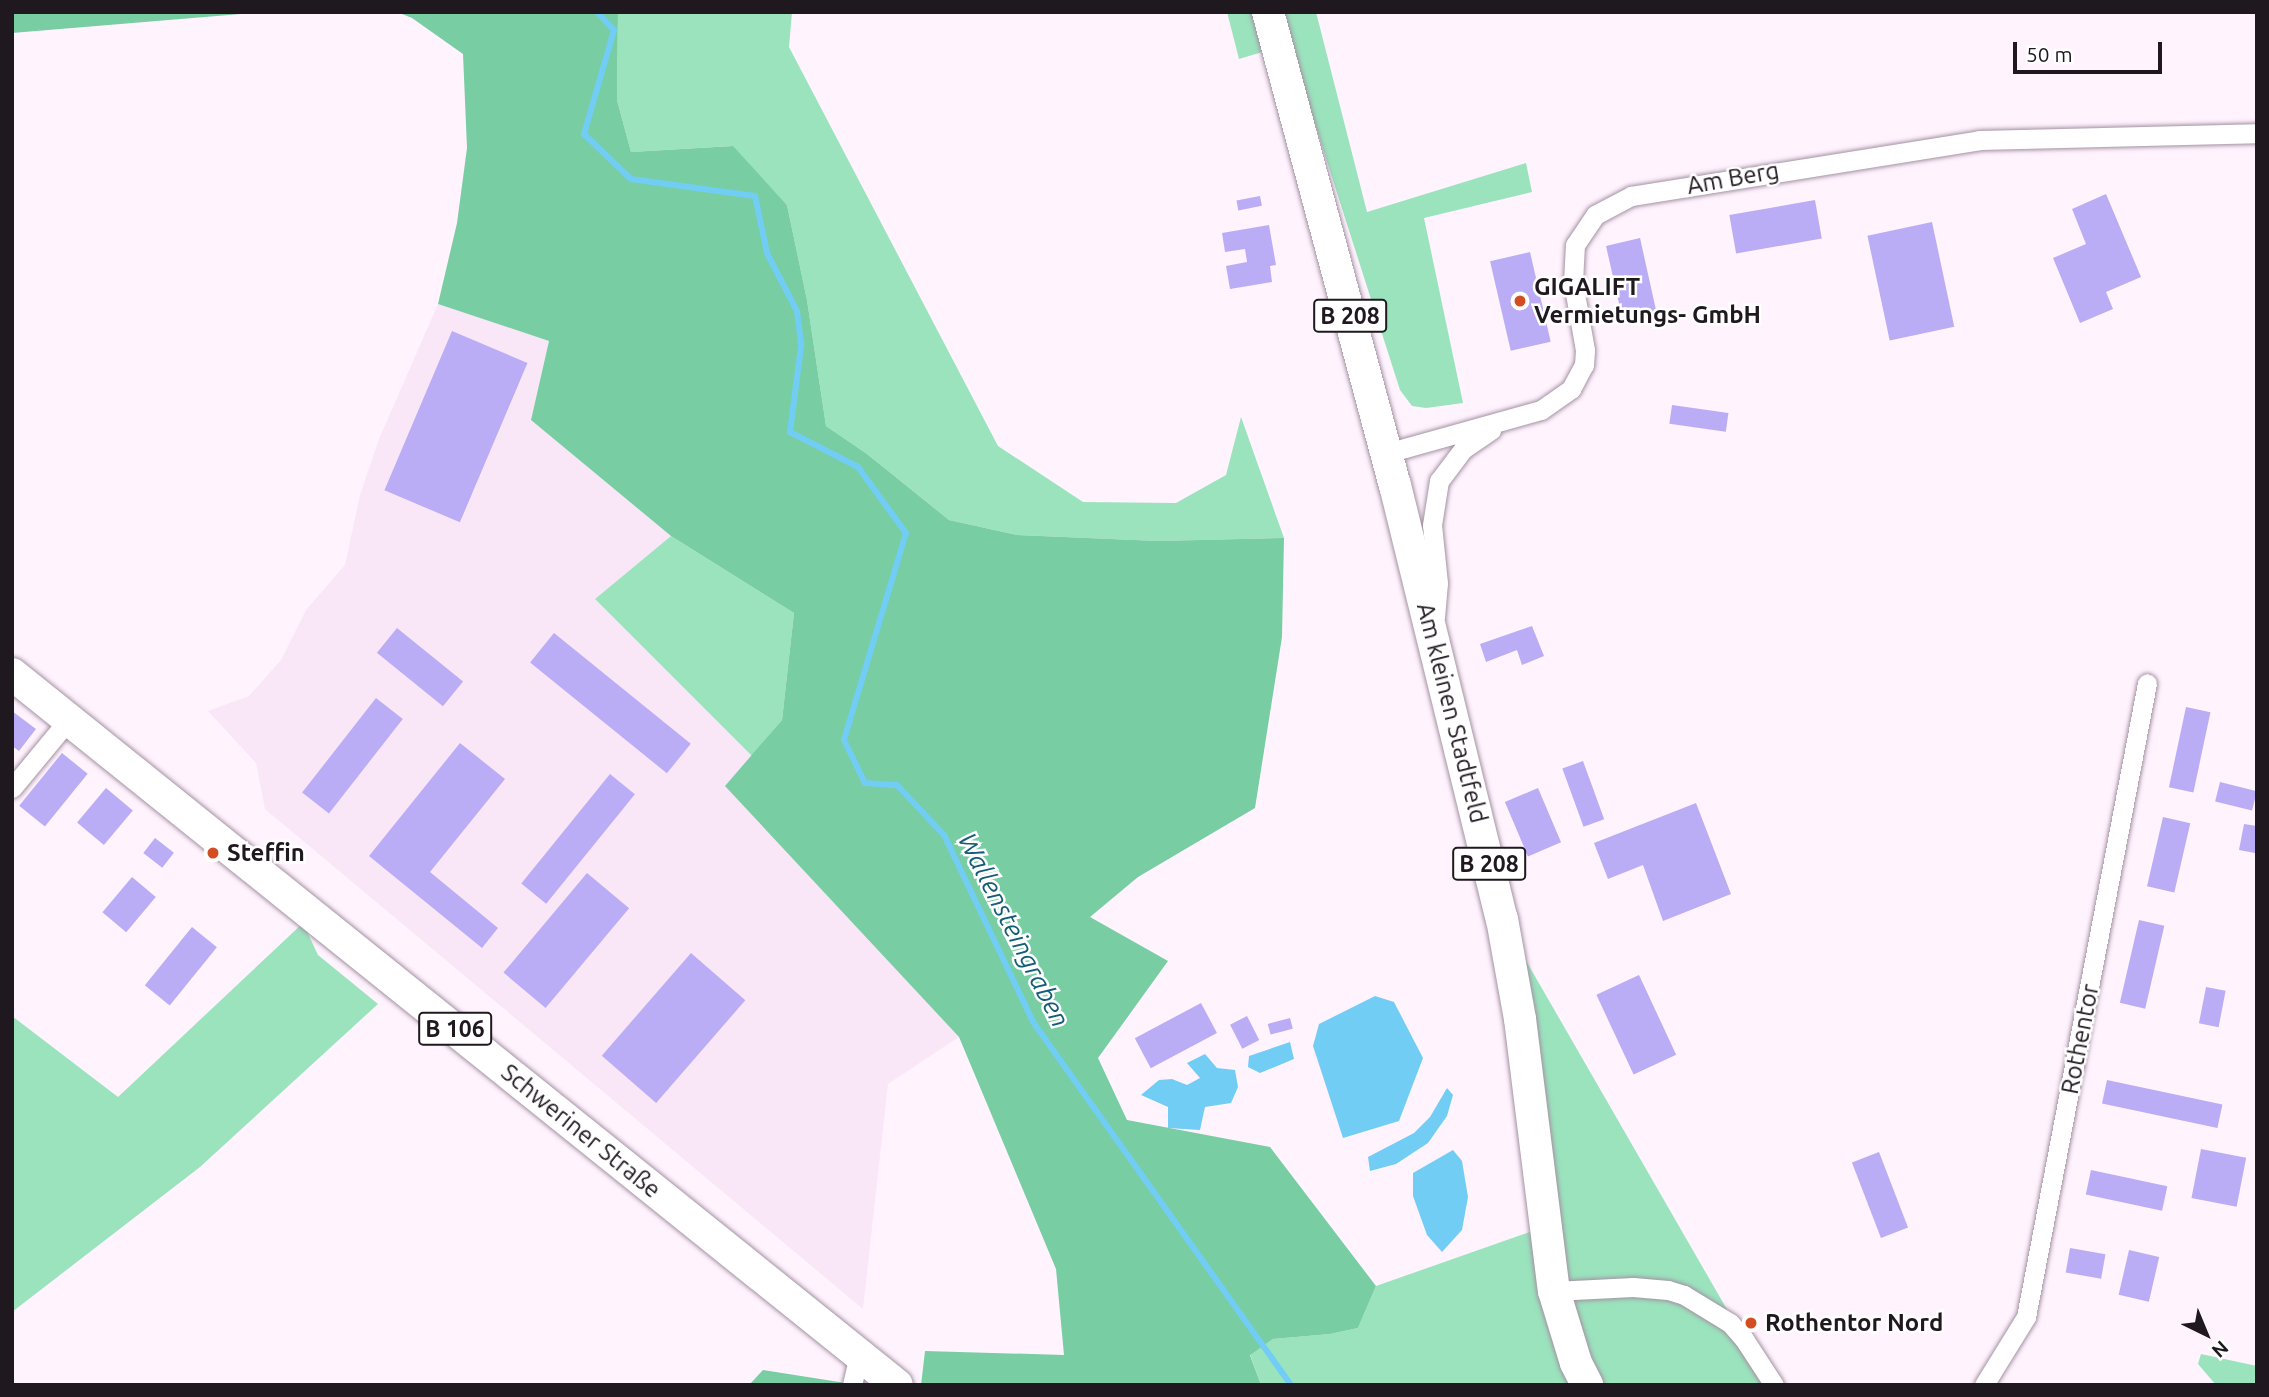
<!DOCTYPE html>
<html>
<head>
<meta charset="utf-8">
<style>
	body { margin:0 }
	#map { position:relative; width:2269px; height:1397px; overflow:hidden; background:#fff3fe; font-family:Ubuntu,sans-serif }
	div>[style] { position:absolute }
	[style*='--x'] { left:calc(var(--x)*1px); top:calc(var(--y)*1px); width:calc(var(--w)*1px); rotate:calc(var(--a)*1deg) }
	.industrial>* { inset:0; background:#f9e7f8 }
	.green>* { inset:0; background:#9ae3bd }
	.forest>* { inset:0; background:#78cda3 }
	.water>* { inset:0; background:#72cdf5 }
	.stream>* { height:6px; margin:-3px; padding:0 3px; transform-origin:3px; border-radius:3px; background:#72cdf5 }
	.building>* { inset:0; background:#baadf6; transform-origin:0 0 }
	.roads { filter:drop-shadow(0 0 2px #a492a3) drop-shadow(0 0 2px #a492a3) }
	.minor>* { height:19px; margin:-9.5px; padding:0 9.5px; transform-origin:9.5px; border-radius:9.5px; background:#fff }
	.primary>* { height:32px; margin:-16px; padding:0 16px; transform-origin:16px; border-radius:16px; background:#fff }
	.dots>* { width:19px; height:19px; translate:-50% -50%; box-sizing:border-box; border:4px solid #fff; border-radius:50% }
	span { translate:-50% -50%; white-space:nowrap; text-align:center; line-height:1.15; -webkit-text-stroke:5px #fff; paint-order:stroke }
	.shield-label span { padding:2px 5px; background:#fff; border:2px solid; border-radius:5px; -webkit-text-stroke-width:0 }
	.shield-label { font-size:23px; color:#1f181f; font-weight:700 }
	.street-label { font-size:24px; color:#1f181f }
	.poi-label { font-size:24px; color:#1f181f; font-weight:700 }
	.left { translate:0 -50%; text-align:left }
	.water-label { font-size:26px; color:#145c77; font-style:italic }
	.frame { position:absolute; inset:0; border:14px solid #1f181f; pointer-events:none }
	.north { position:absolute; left:2171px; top:1299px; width:70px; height:70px; -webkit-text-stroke:5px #fff; paint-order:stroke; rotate:137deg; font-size:19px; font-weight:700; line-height:28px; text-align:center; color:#1f181f }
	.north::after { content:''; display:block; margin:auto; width:24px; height:32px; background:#1f181f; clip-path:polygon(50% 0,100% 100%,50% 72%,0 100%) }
	.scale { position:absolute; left:2013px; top:42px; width:149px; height:32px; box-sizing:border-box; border:4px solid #1f181f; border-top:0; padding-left:9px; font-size:21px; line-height:24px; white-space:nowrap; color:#1f181f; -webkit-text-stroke:5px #fff; paint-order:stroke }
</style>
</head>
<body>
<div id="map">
	<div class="industrial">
		<i style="clip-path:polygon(438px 304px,549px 341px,531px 420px,671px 536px,595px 599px,752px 756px,726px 786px,959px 1037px,888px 1084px,863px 1309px,265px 809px,256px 763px,208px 711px,249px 696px,281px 660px,306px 610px,345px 565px,360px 495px,379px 439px)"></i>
	</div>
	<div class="green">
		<i style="clip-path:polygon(618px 12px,792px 12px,789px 47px,998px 446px,1083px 502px,1176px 503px,1226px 475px,1241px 417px,1284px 538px,1158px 541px,1017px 535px,949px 520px,867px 454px,826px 426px,807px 300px,787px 205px,732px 146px,631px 152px,617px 100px)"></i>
		<i style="clip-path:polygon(1227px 12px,1259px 12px,1269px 50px,1239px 59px)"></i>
		<i style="clip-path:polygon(1284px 12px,1316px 12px,1367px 212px,1526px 163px,1532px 192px,1424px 218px,1463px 403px,1426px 408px,1412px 406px,1400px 390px,1307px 99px)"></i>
		<i style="clip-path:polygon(671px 536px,794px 613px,782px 720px,752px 756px,595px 599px)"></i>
		<i style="clip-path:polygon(1502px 919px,1744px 1339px,1774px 1385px,1261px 1385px,1250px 1354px,1273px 1339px,1330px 1334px,1358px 1328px,1376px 1286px,1544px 1227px)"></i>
		<i style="clip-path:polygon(303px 923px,318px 955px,378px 1004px,200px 1167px,12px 1312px,12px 1016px,118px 1097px)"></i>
		<i style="clip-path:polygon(2201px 1354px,2257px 1366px,2257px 1385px,2216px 1385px,2198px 1364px)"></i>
	</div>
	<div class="forest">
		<i style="clip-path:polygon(12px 12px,266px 12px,12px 33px)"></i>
		<i style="clip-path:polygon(397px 12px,618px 12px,617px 100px,631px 152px,733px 146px,787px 205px,807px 300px,826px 426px,867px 454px,949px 520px,1017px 535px,1158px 541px,1284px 538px,1282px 637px,1255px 808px,1138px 877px,1090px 917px,1168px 961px,1098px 1058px,1127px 1120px,1270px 1147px,1376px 1286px,1358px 1328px,1330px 1334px,1273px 1339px,1250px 1355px,1261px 1385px,921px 1385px,925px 1351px,1064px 1355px,1056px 1269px,959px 1037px,725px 786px,782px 720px,794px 613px,671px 536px,531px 420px,549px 341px,438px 304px,457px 223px,467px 148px,463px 54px,412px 18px)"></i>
		<i style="clip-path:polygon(763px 1370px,852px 1384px,852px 1385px,749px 1385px)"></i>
	</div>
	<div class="water">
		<i style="clip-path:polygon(1375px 996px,1394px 1002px,1423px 1058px,1399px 1121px,1343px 1138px,1313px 1046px,1319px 1024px)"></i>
		<i style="clip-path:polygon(1290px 1042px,1294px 1059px,1260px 1073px,1248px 1067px,1249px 1056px)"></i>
		<i style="clip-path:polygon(1205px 1054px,1217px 1068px,1235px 1070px,1238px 1087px,1231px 1103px,1205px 1107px,1200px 1130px,1168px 1128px,1168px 1107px,1141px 1095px,1159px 1080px,1172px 1079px,1187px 1085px,1200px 1078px,1187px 1063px)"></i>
		<i style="clip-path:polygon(1447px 1088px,1453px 1095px,1447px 1116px,1428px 1143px,1396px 1164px,1370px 1171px,1368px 1157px,1414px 1133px,1430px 1117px)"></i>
		<i style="clip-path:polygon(1453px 1150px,1462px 1161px,1468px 1197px,1462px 1230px,1442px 1252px,1427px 1235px,1413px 1196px,1413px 1173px)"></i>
	</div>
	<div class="stream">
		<i style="--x:597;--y:12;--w:25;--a:47"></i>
		<i style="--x:614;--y:30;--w:108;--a:106.1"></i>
		<i style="--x:584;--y:134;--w:65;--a:43.8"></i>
		<i style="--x:631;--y:179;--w:125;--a:7.8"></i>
		<i style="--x:755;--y:196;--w:58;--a:78.1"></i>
		<i style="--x:767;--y:253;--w:65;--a:62.7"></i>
		<i style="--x:797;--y:311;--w:35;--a:83"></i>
		<i style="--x:801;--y:346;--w:87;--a:97.3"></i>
		<i style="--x:790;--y:432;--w:76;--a:27.2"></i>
		<i style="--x:858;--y:467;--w:82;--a:54"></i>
		<i style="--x:906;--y:533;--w:216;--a:106.7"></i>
		<i style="--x:844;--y:740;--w:48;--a:64"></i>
		<i style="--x:865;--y:783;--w:32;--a:4"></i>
		<i style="--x:897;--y:785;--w:69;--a:46.8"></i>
		<i style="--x:944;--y:835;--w:207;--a:64.5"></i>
		<i style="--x:1033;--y:1022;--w:445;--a:54.6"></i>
	</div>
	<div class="building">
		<i style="clip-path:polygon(2106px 194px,2141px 277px,2106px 292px,2113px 309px,2080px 323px,2053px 258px,2086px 244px,2072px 209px)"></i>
		<i style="left:1260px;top:196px;width:10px;height:24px;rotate:79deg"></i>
		<i style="left:1815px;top:200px;width:39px;height:87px;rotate:80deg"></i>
		<i style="left:1932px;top:222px;width:107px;height:66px;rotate:78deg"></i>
		<i style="clip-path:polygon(1269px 225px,1276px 265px,1270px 266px,1272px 282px,1230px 289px,1226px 266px,1247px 262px,1245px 249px,1225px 252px,1222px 233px)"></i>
		<i style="clip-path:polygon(1640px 238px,1658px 319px,1640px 323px,1637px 309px,1621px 312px,1606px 246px)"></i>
		<i style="left:1530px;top:252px;width:92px;height:41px;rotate:77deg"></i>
		<i style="left:452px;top:331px;width:82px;height:173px;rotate:23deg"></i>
		<i style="left:1672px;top:405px;width:57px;height:19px;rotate:8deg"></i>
		<i style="clip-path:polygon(1532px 626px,1544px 656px,1522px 665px,1517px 650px,1486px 662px,1480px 644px)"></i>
		<i style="left:397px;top:628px;width:85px;height:32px;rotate:39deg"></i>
		<i style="left:554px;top:633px;width:176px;height:38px;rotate:39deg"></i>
		<i style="left:376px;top:698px;width:34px;height:120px;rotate:38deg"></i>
		<i style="left:2186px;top:707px;width:25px;height:82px;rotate:12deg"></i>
		<i style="clip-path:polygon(12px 711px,36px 729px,19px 751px,12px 746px)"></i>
		<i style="clip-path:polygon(460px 743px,505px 779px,430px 872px,498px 928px,482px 948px,369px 856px)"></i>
		<i style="left:62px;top:753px;width:33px;height:68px;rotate:39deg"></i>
		<i style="left:1583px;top:761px;width:62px;height:22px;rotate:70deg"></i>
		<i style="left:610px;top:774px;width:32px;height:141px;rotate:39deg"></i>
		<i style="left:2220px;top:782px;width:38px;height:20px;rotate:14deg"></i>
		<i style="left:106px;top:788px;width:35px;height:45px;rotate:40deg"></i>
		<i style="left:1538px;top:788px;width:59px;height:36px;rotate:67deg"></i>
		<i style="clip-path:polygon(1696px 803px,1731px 894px,1663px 921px,1643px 865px,1608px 879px,1594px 843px)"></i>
		<i style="left:2163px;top:817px;width:28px;height:71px;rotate:13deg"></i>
		<i style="clip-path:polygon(2244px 824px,2257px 826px,2255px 853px,2239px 850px)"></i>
		<i style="left:155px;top:838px;width:24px;height:19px;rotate:38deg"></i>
		<i style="left:587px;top:873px;width:55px;height:130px;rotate:40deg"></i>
		<i style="left:132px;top:877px;width:31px;height:46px;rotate:40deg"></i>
		<i style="left:2139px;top:920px;width:26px;height:85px;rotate:13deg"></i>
		<i style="left:192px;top:927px;width:32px;height:75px;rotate:39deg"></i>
		<i style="left:691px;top:953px;width:72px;height:136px;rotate:41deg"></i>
		<i style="left:1639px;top:975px;width:88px;height:47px;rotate:65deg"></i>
		<i style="left:2206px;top:987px;width:20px;height:37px;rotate:11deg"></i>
		<i style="left:1201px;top:1003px;width:34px;height:75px;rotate:62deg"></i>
		<i style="left:1247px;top:1016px;width:27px;height:19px;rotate:63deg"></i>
		<i style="left:1290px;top:1018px;width:11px;height:23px;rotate:75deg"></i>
		<i style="left:2107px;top:1080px;width:118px;height:24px;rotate:12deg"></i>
		<i style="left:2201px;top:1149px;width:46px;height:50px;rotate:11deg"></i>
		<i style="left:1879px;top:1152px;width:81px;height:29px;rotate:69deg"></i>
		<i style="left:2091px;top:1170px;width:78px;height:25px;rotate:12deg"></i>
		<i style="left:2070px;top:1248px;width:36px;height:25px;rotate:10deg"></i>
		<i style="left:2129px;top:1250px;width:31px;height:46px;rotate:13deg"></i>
	</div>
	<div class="roads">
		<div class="minor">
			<i style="--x:1387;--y:453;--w:160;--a:-15.6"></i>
			<i style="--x:1541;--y:410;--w:37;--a:-35"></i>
			<i style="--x:1571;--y:389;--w:27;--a:-62"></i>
			<i style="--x:1584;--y:365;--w:15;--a:-86"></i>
			<i style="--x:1585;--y:350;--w:69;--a:-100"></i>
			<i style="--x:1573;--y:282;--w:37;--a:-87"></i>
			<i style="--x:1575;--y:245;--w:36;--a:-56"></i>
			<i style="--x:1595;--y:215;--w:41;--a:-27.8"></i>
			<i style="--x:1631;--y:196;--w:352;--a:-9.1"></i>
			<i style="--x:1979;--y:140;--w:278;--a:-1.4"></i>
			<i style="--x:1435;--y:617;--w:34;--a:-85"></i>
			<i style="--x:1438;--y:583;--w:58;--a:-95.9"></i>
			<i style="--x:1432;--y:525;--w:45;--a:-81"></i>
			<i style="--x:1439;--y:481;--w:40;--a:-53"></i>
			<i style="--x:1463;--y:449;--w:34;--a:-34"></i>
			<i style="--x:12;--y:788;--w:89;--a:-50.4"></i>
			<i style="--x:1554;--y:1291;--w:79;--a:-2.9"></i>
			<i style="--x:1633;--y:1287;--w:35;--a:5"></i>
			<i style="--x:1668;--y:1290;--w:17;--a:17"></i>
			<i style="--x:1684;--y:1295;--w:54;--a:31.3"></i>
			<i style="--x:1730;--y:1323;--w:21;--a:49"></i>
			<i style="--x:1744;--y:1339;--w:55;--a:56.9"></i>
			<i style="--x:852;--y:1385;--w:32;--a:-77"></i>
			<i style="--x:1984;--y:1385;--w:80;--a:-58.3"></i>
			<i style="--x:2026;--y:1317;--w:645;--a:-79.19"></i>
		</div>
		<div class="primary">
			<i style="--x:1268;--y:12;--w:490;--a:75"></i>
			<i style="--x:1395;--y:485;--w:447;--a:76.2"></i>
			<i style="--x:1502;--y:919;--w:102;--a:79.8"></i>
			<i style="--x:1520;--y:1019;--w:274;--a:82.9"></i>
			<i style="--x:1554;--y:1291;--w:75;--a:73"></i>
			<i style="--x:1576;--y:1363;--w:25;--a:63"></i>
			<i style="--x:12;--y:674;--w:1135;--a:38.78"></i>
		</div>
	</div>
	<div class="dots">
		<i style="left:1520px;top:301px;background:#d44c22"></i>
		<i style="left:213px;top:853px;background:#d44c22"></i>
		<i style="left:1751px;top:1323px;background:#d44c22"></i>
	</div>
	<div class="shield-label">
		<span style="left:1350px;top:316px">B 208</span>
		<span style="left:1489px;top:864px">B 208</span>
		<span style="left:455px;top:1029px">B 106</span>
	</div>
	<div class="street-label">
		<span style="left:1733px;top:178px;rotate:-10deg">Am Berg</span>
		<span style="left:1452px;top:713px;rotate:76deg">Am kleinen Stadtfeld</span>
		<span style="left:2080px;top:1039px;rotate:-79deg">Rothentor</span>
		<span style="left:581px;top:1131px;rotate:39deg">Schweriner Straße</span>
	</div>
	<div class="poi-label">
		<span class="left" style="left:1534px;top:301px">GIGALIFT<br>Vermietungs- GmbH</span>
		<span class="left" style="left:227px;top:853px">Steffin</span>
		<span class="left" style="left:1765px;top:1323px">Rothentor Nord</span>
	</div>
	<div class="water-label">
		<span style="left:1014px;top:930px;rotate:63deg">Wallensteingraben</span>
	</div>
	<div class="frame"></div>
	<div class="north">N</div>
	<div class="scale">50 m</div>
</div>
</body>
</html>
